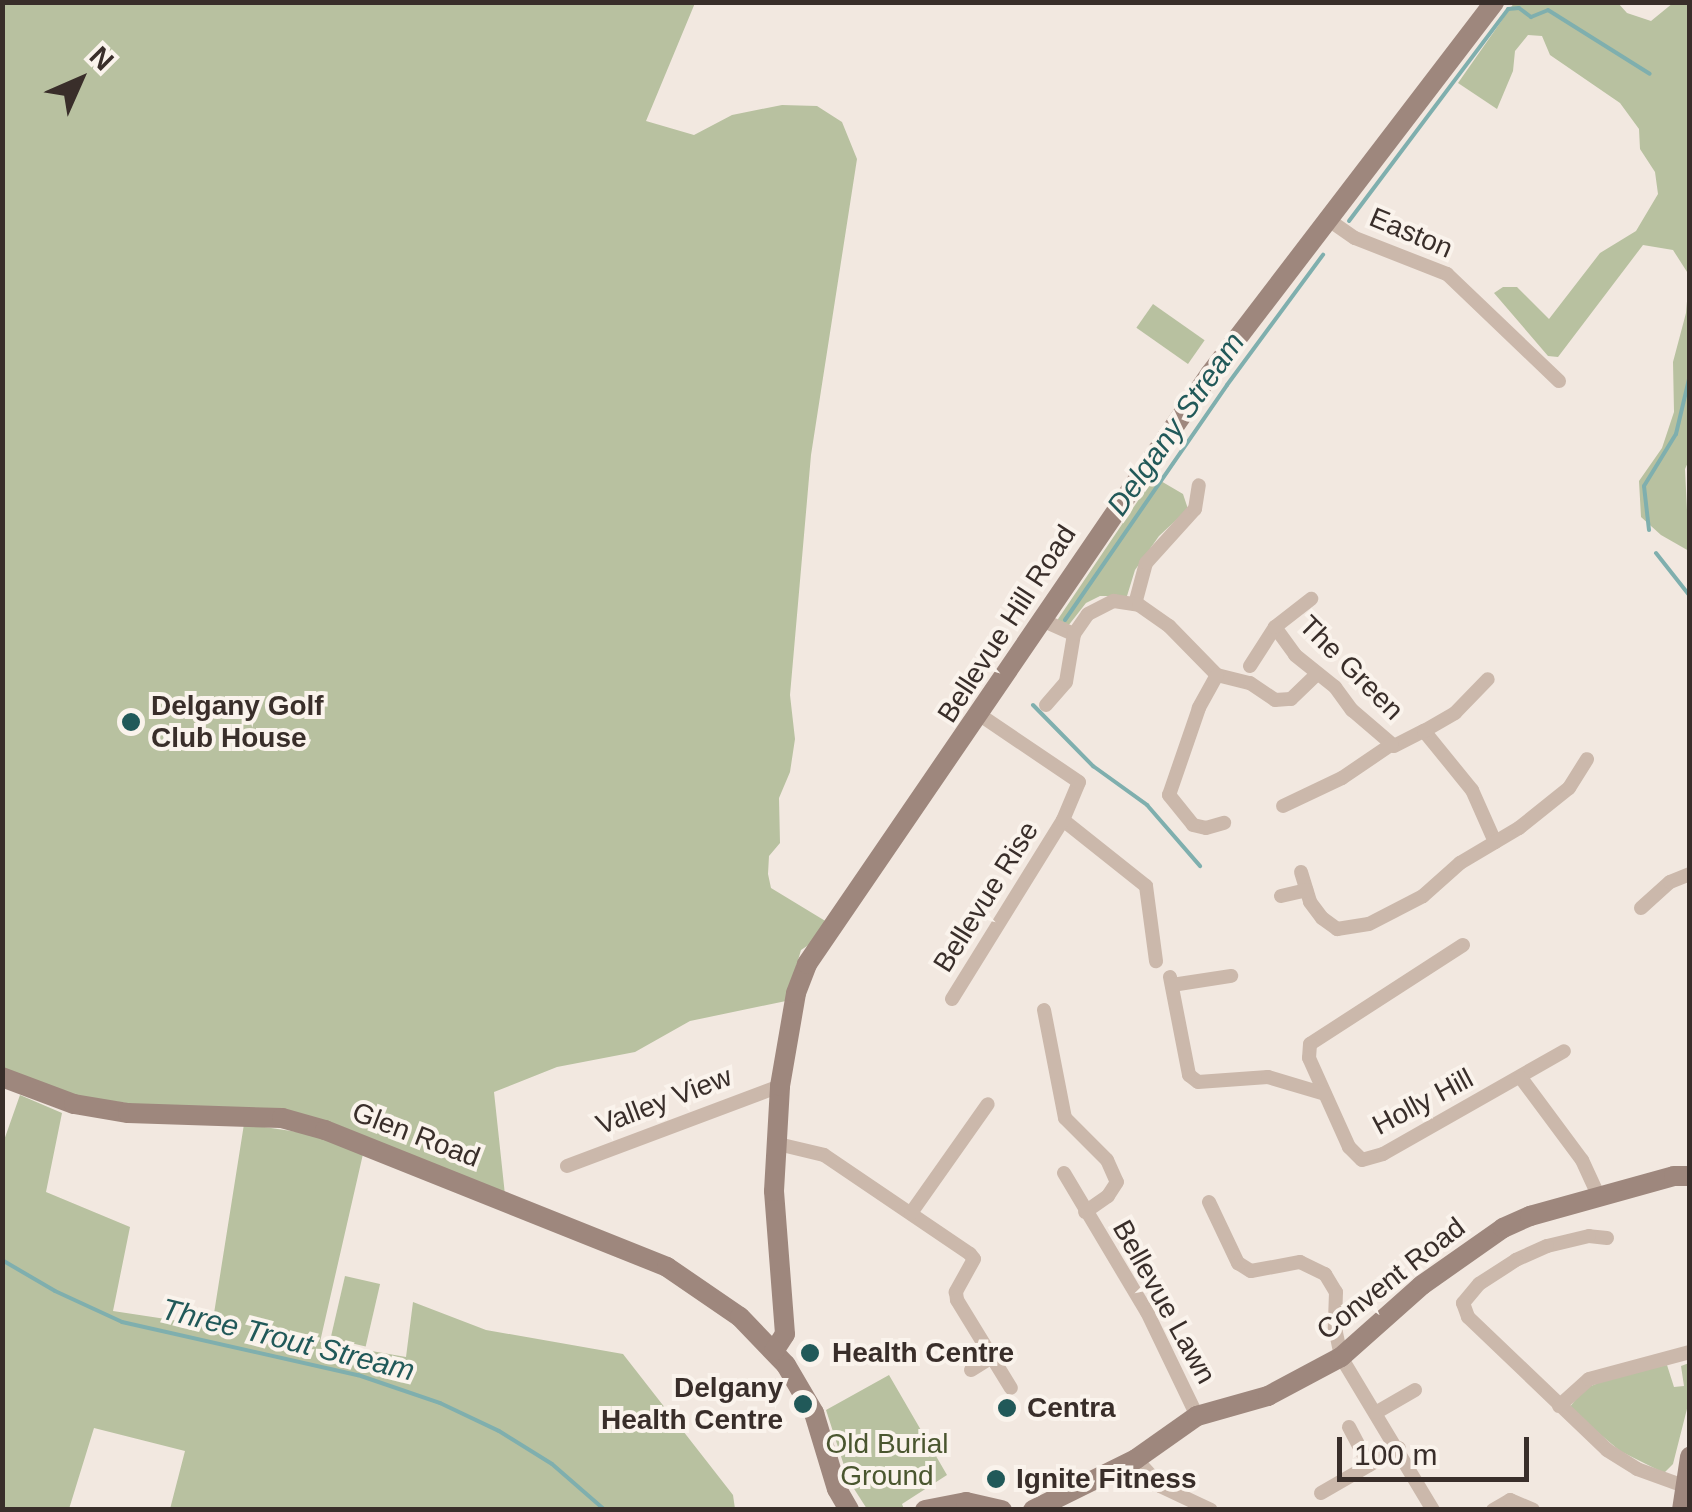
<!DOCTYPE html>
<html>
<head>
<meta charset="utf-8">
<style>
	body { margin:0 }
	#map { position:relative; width:1692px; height:1512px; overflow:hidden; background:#f2e8e0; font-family:Arial,sans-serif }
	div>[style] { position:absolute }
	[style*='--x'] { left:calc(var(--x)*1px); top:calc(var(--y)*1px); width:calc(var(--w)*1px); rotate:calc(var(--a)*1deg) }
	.green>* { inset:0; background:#b8c1a0; transform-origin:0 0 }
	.stream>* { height:4px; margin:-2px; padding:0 2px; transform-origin:2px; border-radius:2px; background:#7fafae }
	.street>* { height:14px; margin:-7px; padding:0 7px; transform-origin:7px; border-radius:7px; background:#cbb8ab }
	.secondary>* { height:20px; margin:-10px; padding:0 10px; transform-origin:10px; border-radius:10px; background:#9e877d }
	.dots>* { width:28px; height:28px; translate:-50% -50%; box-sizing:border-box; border:5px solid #faf3ec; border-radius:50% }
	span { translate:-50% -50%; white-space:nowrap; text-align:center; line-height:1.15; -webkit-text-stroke:8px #faf3ec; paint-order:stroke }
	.street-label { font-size:28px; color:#392e2a }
	.poi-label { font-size:28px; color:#392e2a; font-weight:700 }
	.left { translate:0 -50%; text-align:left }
	.right { translate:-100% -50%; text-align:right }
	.park-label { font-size:28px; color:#4a562f }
	.water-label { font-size:30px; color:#215959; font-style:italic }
	.frame { position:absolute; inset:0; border:5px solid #392e2a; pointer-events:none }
	.north { position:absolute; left:30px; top:30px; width:100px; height:100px; -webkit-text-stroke:8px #faf3ec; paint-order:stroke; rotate:45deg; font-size:28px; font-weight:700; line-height:40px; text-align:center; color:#392e2a }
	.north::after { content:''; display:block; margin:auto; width:35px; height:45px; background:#392e2a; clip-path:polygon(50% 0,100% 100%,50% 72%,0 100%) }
	.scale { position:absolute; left:1337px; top:1437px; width:192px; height:45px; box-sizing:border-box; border:5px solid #392e2a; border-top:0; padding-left:12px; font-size:30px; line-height:35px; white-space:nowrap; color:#392e2a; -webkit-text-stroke:8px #faf3ec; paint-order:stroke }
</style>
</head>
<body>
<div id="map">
	<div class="green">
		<i style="clip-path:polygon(3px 3px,695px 3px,646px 121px,694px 135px,732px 115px,782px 105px,817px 106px,842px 122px,857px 159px,811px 455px,790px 695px,795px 739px,790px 772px,779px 798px,780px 843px,769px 856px,768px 874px,771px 888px,827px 922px,816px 940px,801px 950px,786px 1001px,690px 1021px,635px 1052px,557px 1067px,494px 1092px,505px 1195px,355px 1135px,76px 1096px,3px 1069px)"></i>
		<i style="clip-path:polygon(1514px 3px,1618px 3px,1627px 13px,1651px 21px,1673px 3px,1689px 3px,1689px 275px,1673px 250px,1643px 245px,1558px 357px,1548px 356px,1494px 293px,1503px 287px,1517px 287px,1549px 319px,1600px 253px,1636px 231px,1658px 194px,1655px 172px,1640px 149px,1639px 129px,1620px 103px,1550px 55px,1542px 36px,1528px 35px,1515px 51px,1513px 71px,1497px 109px,1458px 83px)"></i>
		<i style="clip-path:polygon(1689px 277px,1690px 458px,1685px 469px,1689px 551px,1661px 535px,1641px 517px,1639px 481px,1662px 448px,1674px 412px,1673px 362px,1686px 313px)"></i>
		<i style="left:1153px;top:304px;width:63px;height:29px;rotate:35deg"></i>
		<i style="clip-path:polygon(1154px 477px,1183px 494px,1188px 509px,1159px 536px,1135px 570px,1127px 596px,1100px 596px,1086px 603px,1068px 626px,1056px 622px)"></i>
		<i style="clip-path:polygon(20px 1095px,62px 1113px,46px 1192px,130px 1227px,113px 1311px,212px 1326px,244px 1124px,325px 1136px,363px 1154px,320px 1342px,406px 1357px,413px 1302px,486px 1330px,623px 1354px,733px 1495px,735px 1509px,170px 1509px,185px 1451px,94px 1428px,69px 1509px,3px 1510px,2px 1146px)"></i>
		<i style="left:345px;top:1276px;width:36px;height:64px;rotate:13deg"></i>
		<i style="clip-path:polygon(1689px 1363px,1689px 1401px,1673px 1464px,1664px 1473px,1620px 1451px,1569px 1408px,1584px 1389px,1617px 1375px,1667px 1365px,1674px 1387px,1684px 1386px,1681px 1366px)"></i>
		<i style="clip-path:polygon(889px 1375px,947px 1475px,902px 1504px,904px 1509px,867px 1509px,849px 1481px,826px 1410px)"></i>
	</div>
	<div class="stream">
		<i style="--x:1349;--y:221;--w:265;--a:-53.1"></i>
		<i style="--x:1508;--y:9;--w:11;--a:-5"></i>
		<i style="--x:1519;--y:8;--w:15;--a:37"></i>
		<i style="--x:1531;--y:17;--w:18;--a:-22"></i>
		<i style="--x:1548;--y:10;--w:120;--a:32.1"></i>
		<i style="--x:1649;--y:530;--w:44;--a:-96.5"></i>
		<i style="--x:1644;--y:486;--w:61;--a:-58.4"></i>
		<i style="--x:1676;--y:434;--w:61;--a:-76.7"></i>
		<i style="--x:1656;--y:553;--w:55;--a:51.7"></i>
		<i style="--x:1065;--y:620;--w:285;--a:-55.4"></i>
		<i style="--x:1227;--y:385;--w:162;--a:-53.6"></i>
		<i style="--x:1033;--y:705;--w:86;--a:45.5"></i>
		<i style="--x:1093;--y:766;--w:67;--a:35.8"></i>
		<i style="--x:1147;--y:805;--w:81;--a:49"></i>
		<i style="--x:2;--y:1260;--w:61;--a:30.3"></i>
		<i style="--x:55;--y:1291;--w:74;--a:24.8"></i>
		<i style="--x:122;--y:1322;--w:242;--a:12.7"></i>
		<i style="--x:358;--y:1375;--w:87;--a:18.9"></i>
		<i style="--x:440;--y:1403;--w:65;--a:25.4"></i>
		<i style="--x:499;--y:1431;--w:62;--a:31.9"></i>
		<i style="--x:552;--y:1464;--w:70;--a:41"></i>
	</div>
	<div class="street">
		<i style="--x:1326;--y:218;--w:35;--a:35"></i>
		<i style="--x:1355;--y:238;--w:99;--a:21.4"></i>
		<i style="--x:1447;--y:274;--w:155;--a:43.7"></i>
		<i style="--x:1135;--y:604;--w:42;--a:-75"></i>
		<i style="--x:1146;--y:563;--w:73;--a:-47.8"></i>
		<i style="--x:1195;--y:509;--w:24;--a:-81"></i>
		<i style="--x:1042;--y:620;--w:35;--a:24"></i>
		<i style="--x:1275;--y:627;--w:34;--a:54"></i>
		<i style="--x:1295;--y:655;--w:51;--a:38.7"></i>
		<i style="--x:1335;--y:687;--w:29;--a:54"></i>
		<i style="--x:1352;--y:710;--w:55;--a:40.6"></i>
		<i style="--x:1394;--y:746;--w:34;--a:-27"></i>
		<i style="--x:1424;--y:731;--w:76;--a:50.9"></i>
		<i style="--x:1472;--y:790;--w:57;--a:66.1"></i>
		<i style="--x:1250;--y:666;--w:46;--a:-57.3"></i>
		<i style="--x:1275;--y:627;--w:46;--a:-37.9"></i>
		<i style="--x:1217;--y:675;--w:34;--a:14"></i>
		<i style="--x:1250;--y:683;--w:30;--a:34"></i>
		<i style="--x:1275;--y:700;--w:16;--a:-4"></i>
		<i style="--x:1291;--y:699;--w:35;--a:-44"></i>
		<i style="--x:1046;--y:705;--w:30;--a:-49"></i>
		<i style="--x:1066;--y:682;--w:49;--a:-80.5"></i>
		<i style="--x:1074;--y:634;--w:24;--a:-55"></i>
		<i style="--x:1088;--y:614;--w:29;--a:-27"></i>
		<i style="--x:1114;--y:601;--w:25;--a:9"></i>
		<i style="--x:1139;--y:605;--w:37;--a:35"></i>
		<i style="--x:1169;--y:626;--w:69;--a:45.6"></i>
		<i style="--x:1217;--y:675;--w:38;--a:119"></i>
		<i style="--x:1199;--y:708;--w:92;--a:109"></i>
		<i style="--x:1169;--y:795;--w:38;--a:51"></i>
		<i style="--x:1193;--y:825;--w:13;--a:13"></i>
		<i style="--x:1206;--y:828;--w:19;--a:-16"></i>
		<i style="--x:1424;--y:731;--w:36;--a:-30"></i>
		<i style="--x:1455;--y:713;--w:47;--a:-45.9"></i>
		<i style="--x:1283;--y:806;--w:65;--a:-25.4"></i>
		<i style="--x:1342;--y:778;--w:60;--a:-34.2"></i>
		<i style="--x:1063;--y:820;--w:106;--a:38.5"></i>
		<i style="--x:1146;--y:886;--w:76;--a:82.4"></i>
		<i style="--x:1301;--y:872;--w:31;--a:73"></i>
		<i style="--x:1310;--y:902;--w:20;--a:53"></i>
		<i style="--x:1322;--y:918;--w:19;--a:36"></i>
		<i style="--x:1337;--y:929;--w:32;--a:-9"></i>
		<i style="--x:1369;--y:924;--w:61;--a:-27.4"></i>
		<i style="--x:1423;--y:896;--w:50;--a:-41.7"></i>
		<i style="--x:1460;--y:863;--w:69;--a:-30.7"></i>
		<i style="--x:1519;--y:828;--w:64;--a:-38.7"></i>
		<i style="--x:1569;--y:788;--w:34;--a:-58"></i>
		<i style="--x:1281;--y:896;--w:26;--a:-13"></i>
		<i style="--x:1641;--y:908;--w:39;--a:-42"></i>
		<i style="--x:1670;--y:882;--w:22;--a:-22"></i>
		<i style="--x:1463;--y:945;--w:182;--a:147.1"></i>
		<i style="--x:1310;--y:1044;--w:14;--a:94"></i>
		<i style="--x:1309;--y:1058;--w:98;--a:65.8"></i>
		<i style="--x:1349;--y:1147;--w:18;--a:45"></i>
		<i style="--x:1362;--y:1160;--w:22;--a:-16"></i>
		<i style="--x:1383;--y:1154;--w:208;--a:-29.6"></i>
		<i style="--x:1170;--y:977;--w:100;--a:79"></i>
		<i style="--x:1189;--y:1075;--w:11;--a:38"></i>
		<i style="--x:1198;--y:1082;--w:70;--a:-4.1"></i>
		<i style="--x:1268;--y:1077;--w:59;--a:16.6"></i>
		<i style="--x:1172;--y:985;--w:60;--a:-8.7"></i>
		<i style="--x:952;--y:999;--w:211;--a:-58.2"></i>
		<i style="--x:1063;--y:820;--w:41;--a:-67.2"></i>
		<i style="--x:1079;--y:782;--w:120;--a:-145.9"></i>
		<i style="--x:1044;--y:1010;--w:110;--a:79"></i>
		<i style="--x:1065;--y:1118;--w:59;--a:45"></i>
		<i style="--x:1107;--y:1160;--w:24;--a:66"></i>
		<i style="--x:1117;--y:1182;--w:17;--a:123"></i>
		<i style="--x:1108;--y:1196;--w:28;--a:145"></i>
		<i style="--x:1521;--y:1078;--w:102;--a:53.4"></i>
		<i style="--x:1582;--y:1160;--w:41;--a:65.3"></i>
		<i style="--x:778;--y:1144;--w:47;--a:13.4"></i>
		<i style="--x:824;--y:1155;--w:176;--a:34.1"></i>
		<i style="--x:970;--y:1254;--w:6;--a:51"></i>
		<i style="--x:974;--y:1259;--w:38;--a:119"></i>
		<i style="--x:956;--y:1292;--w:8;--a:83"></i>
		<i style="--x:957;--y:1300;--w:103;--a:58.5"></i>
		<i style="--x:567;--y:1166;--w:228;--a:-20.6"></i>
		<i style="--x:1064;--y:1173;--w:162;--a:59.2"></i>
		<i style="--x:1147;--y:1312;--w:115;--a:64.3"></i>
		<i style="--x:1209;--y:1202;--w:68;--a:64.6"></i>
		<i style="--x:1238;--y:1263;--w:15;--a:32"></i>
		<i style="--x:1251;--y:1271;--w:50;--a:-10.4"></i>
		<i style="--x:1300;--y:1262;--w:28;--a:26"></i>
		<i style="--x:1325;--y:1274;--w:21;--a:59"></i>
		<i style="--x:1336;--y:1292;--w:36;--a:92"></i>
		<i style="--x:1335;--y:1328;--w:30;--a:78"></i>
		<i style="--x:1341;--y:1357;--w:179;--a:59"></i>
		<i style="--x:911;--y:1213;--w:133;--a:-54.8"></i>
		<i style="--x:1607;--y:1238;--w:18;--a:-174"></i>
		<i style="--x:1589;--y:1236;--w:43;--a:166.6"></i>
		<i style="--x:1547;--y:1246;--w:34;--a:156"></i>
		<i style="--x:1516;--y:1260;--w:44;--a:147"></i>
		<i style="--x:1479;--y:1284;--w:25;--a:130"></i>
		<i style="--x:1463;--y:1303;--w:15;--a:70"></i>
		<i style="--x:1468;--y:1317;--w:192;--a:43.7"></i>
		<i style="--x:1607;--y:1450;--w:36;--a:32"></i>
		<i style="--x:1637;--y:1469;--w:50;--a:19.9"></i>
		<i style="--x:971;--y:1370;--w:25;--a:-32"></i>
		<i style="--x:1559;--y:1406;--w:40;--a:-42"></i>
		<i style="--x:1589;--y:1379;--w:105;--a:-15"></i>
		<i style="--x:1377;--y:1412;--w:44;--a:-30.1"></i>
		<i style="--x:1349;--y:1427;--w:43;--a:62.2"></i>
		<i style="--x:1136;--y:1459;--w:36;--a:48"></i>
		<i style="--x:1160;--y:1486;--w:56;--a:25.2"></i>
		<i style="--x:1321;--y:1493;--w:90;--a:-30"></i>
		<i style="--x:1493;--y:1510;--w:20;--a:-30"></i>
		<i style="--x:1510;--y:1500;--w:25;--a:23"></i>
	</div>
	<div class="secondary">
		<i style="--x:2;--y:1077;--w:77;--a:20.6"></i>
		<i style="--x:74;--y:1104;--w:55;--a:9.5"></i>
		<i style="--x:128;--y:1113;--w:154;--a:1.9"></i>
		<i style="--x:282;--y:1118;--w:45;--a:15.6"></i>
		<i style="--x:325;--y:1130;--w:368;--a:21.8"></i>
		<i style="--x:667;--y:1267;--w:88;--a:34.4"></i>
		<i style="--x:740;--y:1317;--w:66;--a:46.2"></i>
		<i style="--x:786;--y:1365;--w:56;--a:59.7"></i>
		<i style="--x:814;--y:1413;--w:79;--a:73.2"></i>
		<i style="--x:837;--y:1489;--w:24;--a:60"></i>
		<i style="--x:774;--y:1351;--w:20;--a:-57"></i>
		<i style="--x:785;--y:1334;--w:143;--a:-94.4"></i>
		<i style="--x:774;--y:1191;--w:105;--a:-86.7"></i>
		<i style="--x:780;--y:1086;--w:94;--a:-80.2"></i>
		<i style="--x:796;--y:993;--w:31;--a:-69"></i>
		<i style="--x:807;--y:964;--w:714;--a:-55.66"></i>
		<i style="--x:1210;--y:374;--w:468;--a:-52.6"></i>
		<i style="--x:925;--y:1510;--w:42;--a:-11"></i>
		<i style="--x:966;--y:1502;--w:37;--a:13"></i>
		<i style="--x:1033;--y:1510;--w:115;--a:-26.3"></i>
		<i style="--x:1136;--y:1459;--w:75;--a:-35.2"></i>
		<i style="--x:1197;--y:1416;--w:74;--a:-15.7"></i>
		<i style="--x:1268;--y:1396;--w:83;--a:-28.1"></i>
		<i style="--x:1341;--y:1357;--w:108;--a:-41.6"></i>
		<i style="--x:1422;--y:1285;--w:99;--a:-35.1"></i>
		<i style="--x:1503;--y:1228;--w:30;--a:-24"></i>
		<i style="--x:1530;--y:1216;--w:149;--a:-15.5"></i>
		<i style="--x:1674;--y:1176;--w:16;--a:0"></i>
		<i style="--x:1682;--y:1510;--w:54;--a:-81.4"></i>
	</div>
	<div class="dots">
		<i style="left:131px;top:722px;background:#215959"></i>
		<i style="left:810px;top:1353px;background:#215959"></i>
		<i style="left:803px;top:1404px;background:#215959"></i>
		<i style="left:1007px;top:1408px;background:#215959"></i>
		<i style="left:996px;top:1479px;background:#215959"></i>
	</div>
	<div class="street-label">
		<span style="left:1411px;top:233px;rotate:23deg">Easton</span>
		<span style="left:1007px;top:624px;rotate:-57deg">Bellevue Hill Road</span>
		<span style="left:1351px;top:668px;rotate:45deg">The Green</span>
		<span style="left:986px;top:897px;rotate:-58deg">Bellevue Rise</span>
		<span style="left:664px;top:1101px;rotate:-21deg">Valley View</span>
		<span style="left:1423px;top:1102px;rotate:-28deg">Holly Hill</span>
		<span style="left:416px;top:1135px;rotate:21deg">Glen Road</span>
		<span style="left:1391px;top:1279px;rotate:-38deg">Convent Road</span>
		<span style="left:1164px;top:1302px;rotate:61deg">Bellevue Lawn</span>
	</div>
	<div class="poi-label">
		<span class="left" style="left:151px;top:722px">Delgany Golf<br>Club House</span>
		<span class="left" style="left:832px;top:1353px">Health Centre</span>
		<span class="right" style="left:783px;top:1404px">Delgany<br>Health Centre</span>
		<span class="left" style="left:1027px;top:1408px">Centra</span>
		<span class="left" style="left:1016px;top:1479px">Ignite Fitness</span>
	</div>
	<div class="park-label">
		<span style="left:887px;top:1460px">Old Burial<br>Ground</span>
	</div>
	<div class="water-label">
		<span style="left:1176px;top:424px;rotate:-55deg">Delgany Stream</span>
		<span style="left:288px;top:1340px;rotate:14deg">Three Trout Stream</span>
	</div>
	<div class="frame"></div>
	<div class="north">N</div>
	<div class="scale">100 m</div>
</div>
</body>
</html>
